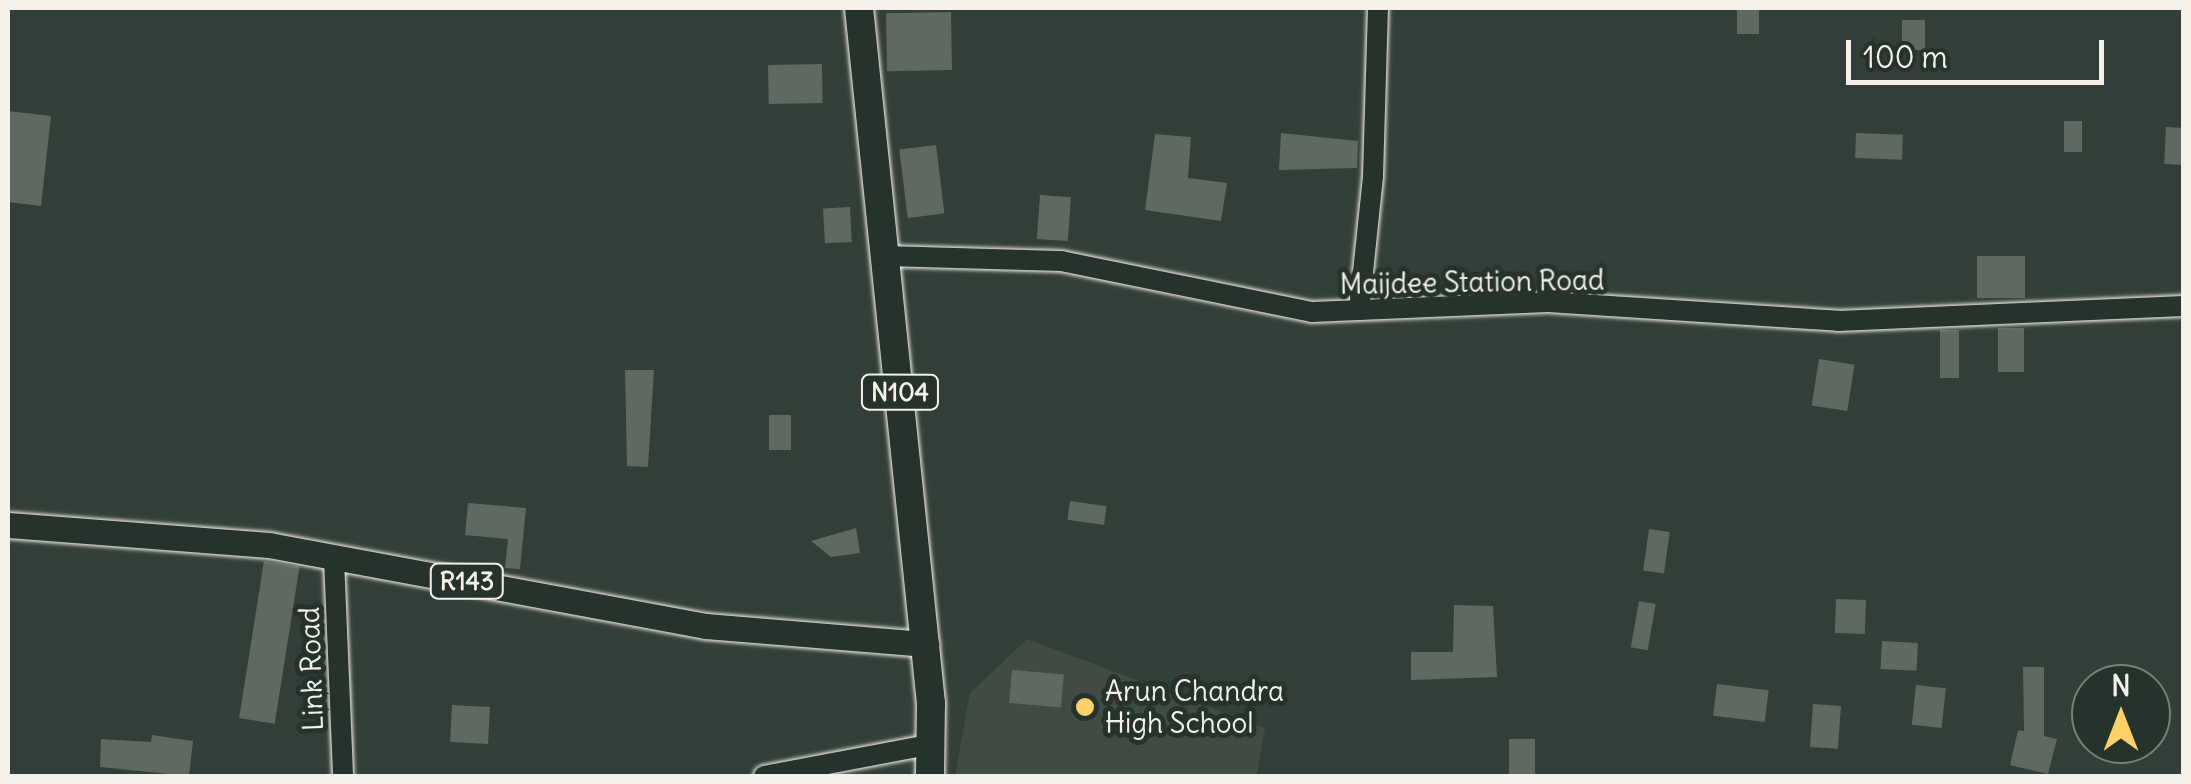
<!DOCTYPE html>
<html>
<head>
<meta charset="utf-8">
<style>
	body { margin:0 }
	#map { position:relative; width:2191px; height:784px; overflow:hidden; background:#323e38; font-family:Delius,sans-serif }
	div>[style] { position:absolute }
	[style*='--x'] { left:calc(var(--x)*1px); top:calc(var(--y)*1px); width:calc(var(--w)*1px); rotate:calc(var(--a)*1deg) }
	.built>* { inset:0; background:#404b44 }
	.building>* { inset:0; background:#5f6861; transform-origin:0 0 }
	.roads { filter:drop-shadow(0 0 2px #f4f1e8) drop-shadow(0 0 2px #f4f1e8) }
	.minor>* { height:20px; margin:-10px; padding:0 10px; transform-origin:10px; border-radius:10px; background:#26332d }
	.major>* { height:25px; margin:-12.5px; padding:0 12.5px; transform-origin:12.5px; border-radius:12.5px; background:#26332d }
	.highway>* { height:28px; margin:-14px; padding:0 14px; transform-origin:14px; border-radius:14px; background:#26332d }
	.dots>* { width:28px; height:28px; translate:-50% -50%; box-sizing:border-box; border:5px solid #26332d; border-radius:50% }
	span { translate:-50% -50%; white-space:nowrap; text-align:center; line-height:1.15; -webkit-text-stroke:10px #26332d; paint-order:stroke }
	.shield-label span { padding:2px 8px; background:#26332d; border:2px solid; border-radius:8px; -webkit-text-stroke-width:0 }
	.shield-label { font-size:25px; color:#f4f1e8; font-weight:700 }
	.street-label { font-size:28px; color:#f4f1e8 }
	.poi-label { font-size:28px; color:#f4f1e8 }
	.left { translate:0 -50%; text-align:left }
	.frame { position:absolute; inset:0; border:10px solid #f4f1e8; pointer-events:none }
	.north { position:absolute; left:2071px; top:664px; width:100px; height:100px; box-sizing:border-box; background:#26332d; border:2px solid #787f78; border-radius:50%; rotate:0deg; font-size:28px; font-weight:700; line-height:40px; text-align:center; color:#f4f1e8 }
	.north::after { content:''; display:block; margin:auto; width:35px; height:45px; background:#ffd166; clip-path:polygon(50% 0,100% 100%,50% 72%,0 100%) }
	.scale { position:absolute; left:1846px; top:40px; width:258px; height:45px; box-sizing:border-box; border:5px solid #f4f1e8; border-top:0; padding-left:12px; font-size:30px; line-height:35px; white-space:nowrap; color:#f4f1e8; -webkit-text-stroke:8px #26332d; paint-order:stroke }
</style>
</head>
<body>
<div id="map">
	<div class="built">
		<i style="clip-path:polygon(1027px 639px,1265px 728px,1257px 776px,955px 776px,970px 693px)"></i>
	</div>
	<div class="building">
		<i style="left:1737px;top:8px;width:22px;height:26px"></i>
		<i style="left:951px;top:12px;width:58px;height:65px;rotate:89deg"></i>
		<i style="left:1902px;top:20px;width:23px;height:30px"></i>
		<i style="left:822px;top:64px;width:39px;height:54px;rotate:89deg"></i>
		<i style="clip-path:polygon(8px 111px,51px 116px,41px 206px,8px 202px)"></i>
		<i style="left:2064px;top:121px;width:18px;height:31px"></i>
		<i style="left:2166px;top:127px;width:18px;height:37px;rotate:3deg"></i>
		<i style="clip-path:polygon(1281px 133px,1358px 141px,1357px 168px,1279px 170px)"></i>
		<i style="left:1856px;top:133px;width:47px;height:25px;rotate:2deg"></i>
		<i style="clip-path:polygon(1155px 134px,1191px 137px,1188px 178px,1227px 183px,1221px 221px,1145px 210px)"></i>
		<i style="left:936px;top:145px;width:69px;height:37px;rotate:83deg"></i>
		<i style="left:1040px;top:195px;width:31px;height:44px;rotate:4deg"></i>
		<i style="left:850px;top:207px;width:35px;height:27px;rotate:87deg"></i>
		<i style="left:1977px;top:256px;width:48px;height:42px"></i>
		<i style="left:1998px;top:328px;width:26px;height:44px"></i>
		<i style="left:1940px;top:330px;width:19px;height:48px"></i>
		<i style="left:1819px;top:359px;width:36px;height:47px;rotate:9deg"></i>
		<i style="clip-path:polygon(625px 370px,654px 370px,648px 467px,627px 466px)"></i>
		<i style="left:769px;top:415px;width:22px;height:35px"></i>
		<i style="left:1070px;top:501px;width:37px;height:19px;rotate:8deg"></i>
		<i style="clip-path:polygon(468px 503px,526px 508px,520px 569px,505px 568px,508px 539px,465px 535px)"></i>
		<i style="clip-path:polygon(856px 528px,860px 553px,831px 557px,811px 541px)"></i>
		<i style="left:1649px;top:529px;width:21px;height:42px;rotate:8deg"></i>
		<i style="left:264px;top:561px;width:36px;height:159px;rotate:9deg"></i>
		<i style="left:1836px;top:599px;width:30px;height:34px;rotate:2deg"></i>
		<i style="left:1639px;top:601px;width:17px;height:47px;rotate:10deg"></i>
		<i style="clip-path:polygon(1454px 605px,1493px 606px,1497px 677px,1411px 680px,1411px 652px,1453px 652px)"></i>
		<i style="left:1882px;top:641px;width:36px;height:28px;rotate:3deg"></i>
		<i style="clip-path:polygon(2023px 667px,2044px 667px,2044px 736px,2057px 739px,2048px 774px,2010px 765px,2018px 730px,2024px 731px)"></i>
		<i style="left:1012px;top:670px;width:52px;height:33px;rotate:5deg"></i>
		<i style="left:1717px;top:684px;width:52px;height:32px;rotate:7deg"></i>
		<i style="left:1916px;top:685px;width:30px;height:40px;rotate:6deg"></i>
		<i style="left:1813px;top:704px;width:28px;height:43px;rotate:4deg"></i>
		<i style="left:452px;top:705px;width:38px;height:37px;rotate:3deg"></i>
		<i style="clip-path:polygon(152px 735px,193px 741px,189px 776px,100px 767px,101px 739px,151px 742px)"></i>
		<i style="left:1509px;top:739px;width:26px;height:37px"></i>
	</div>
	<div class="roads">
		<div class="minor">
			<i style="--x:885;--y:256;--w:176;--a:1.6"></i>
			<i style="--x:1061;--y:261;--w:256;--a:11.5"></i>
			<i style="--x:1312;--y:312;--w:236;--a:-2.4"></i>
			<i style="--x:1548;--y:302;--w:291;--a:3.7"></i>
			<i style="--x:1838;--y:321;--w:346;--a:-2.5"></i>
			<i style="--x:1359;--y:310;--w:135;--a:-84"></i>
			<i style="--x:1373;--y:176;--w:168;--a:-88.3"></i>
			<i style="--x:334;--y:559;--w:217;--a:87.6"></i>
			<i style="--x:764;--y:776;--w:173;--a:-10.7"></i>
		</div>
		<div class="major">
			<i style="--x:8;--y:525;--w:262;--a:4.4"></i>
			<i style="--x:269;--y:545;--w:444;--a:10.5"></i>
			<i style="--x:706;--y:626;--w:221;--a:4.7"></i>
		</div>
		<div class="highway">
			<i style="--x:859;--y:8;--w:699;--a:84.09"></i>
			<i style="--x:931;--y:703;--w:73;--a:90.8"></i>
		</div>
	</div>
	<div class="dots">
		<i style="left:1085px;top:707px;background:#ffd166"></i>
	</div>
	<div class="shield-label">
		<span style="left:900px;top:392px">N104</span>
		<span style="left:467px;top:581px">R143</span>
	</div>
	<div class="street-label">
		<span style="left:1472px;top:282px;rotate:-1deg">Maijdee Station Road</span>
		<span style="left:311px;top:669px;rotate:-92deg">Link Road</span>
	</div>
	<div class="poi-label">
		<span class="left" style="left:1105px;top:707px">Arun Chandra<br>High School</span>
	</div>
	<div class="frame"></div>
	<div class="north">N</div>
	<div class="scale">100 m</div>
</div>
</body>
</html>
